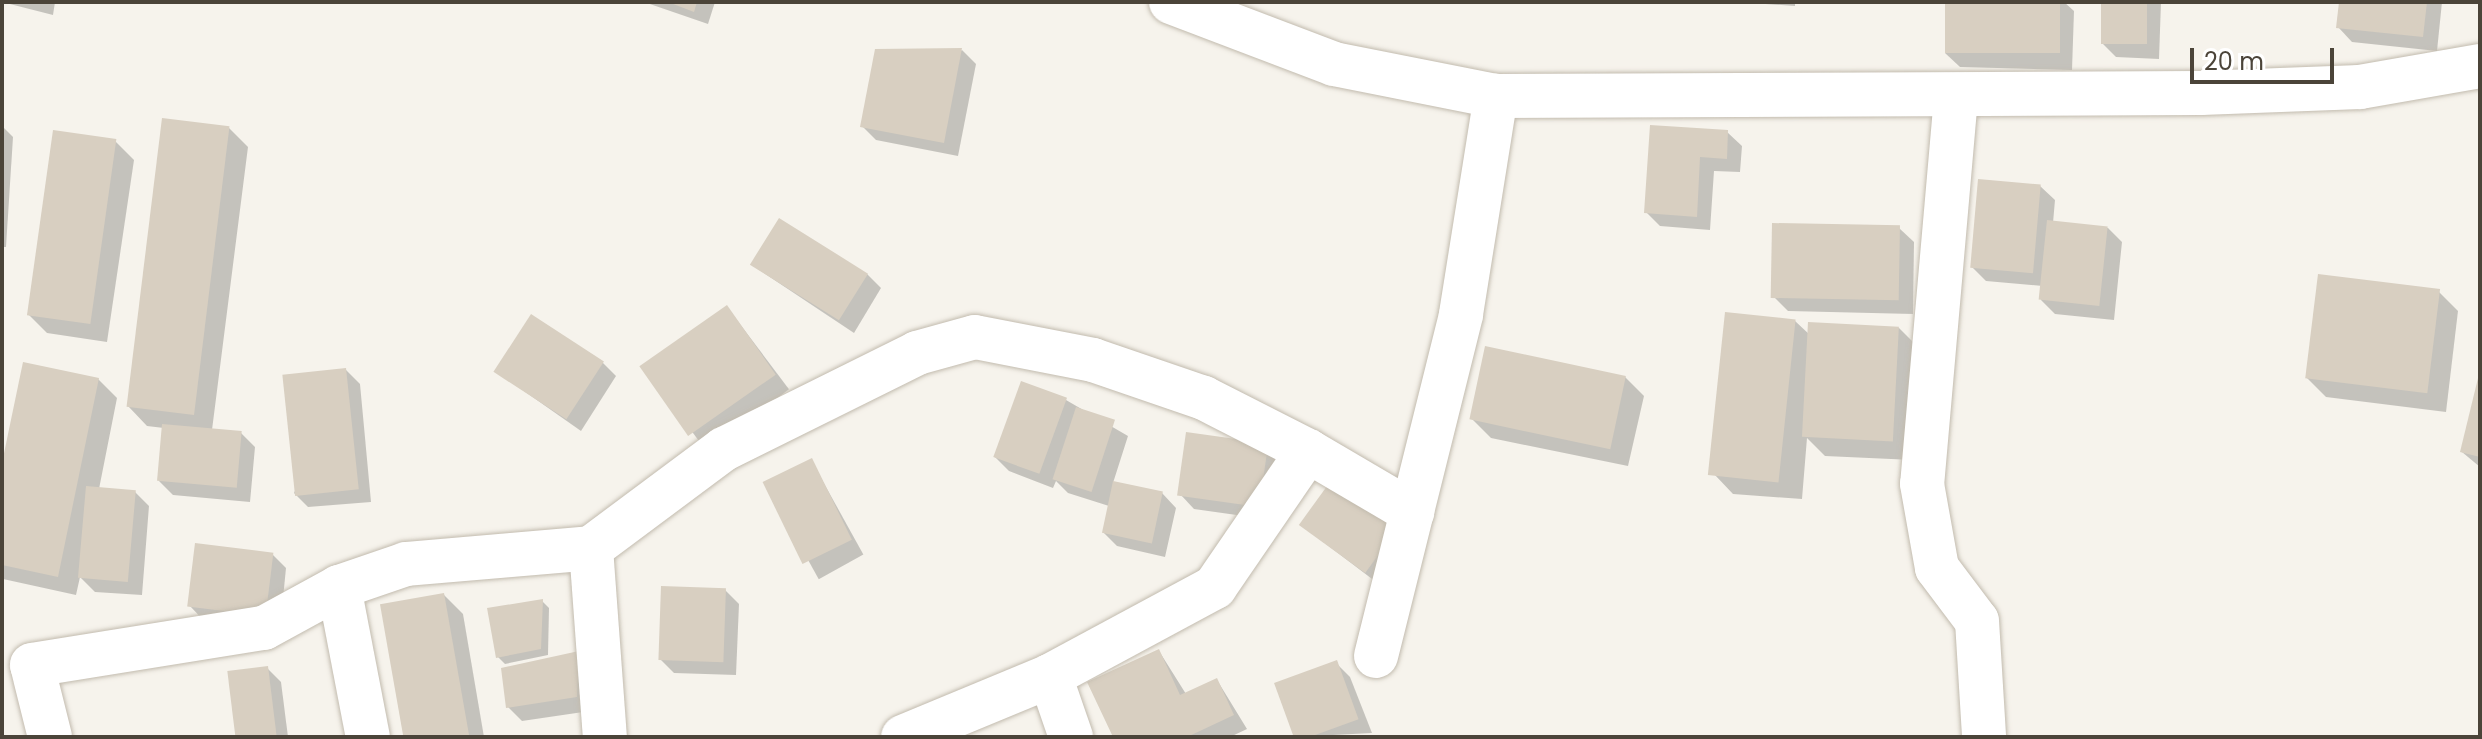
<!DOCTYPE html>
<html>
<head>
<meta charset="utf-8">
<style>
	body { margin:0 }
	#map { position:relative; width:2482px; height:739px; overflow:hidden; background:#f6f3ec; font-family:Poppins,sans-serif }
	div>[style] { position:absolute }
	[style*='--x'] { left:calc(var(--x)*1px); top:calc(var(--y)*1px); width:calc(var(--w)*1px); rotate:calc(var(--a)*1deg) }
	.shadow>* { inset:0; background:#0003; transform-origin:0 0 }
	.building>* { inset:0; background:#d8cfc1; transform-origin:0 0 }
	.roads { filter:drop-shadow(0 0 2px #c2bbae) drop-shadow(0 0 2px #c2bbae) }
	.street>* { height:44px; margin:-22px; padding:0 22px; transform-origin:22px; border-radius:22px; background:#fff }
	span { translate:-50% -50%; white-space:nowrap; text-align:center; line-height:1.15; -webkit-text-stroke:6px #fff; paint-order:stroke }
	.frame { position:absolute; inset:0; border:4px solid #4b4439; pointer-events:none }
	.scale { position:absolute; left:2190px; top:48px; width:144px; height:36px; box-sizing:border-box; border:4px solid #4b4439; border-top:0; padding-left:10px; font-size:24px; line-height:28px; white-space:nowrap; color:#4b4439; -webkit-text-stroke:6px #fff; paint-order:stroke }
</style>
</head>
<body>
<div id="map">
	<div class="shadow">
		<i style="clip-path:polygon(2px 2px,55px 2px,53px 15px)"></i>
		<i style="clip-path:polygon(644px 2px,715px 2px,708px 24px)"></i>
		<i style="clip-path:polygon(1736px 2px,1795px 2px,1795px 6px)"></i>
		<i style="clip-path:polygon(1947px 2px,2064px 2px,2074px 11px,2072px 70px,1960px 67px,1945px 53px)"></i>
		<i style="clip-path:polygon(2103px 2px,2161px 2px,2159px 59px,2116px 57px,2102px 43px)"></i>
		<i style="clip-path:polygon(2341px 2px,2442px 2px,2437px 51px,2352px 42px,2338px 27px)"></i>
		<i style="clip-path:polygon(962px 50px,976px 64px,958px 156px,876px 140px,862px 126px)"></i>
		<i style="clip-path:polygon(2px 126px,13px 137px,6px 247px,2px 247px)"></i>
		<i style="clip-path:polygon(1652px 127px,1727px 132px,1742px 146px,1740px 172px,1714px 171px,1710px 230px,1660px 226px,1646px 212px)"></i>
		<i style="clip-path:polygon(229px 128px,248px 147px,212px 430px,241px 433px,255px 447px,250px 502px,173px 495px,159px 481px,164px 428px,147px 426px,128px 406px)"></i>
		<i style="clip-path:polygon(115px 141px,134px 160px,107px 342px,47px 333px,28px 314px)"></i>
		<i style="clip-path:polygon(2040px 186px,2055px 200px,2053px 223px,2108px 228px,2122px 242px,2114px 320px,2055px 314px,2041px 300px,2043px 286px,1986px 281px,1972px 267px)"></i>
		<i style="clip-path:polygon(1899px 228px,1914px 242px,1913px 314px,1788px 311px,1774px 297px)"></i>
		<i style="clip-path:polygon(752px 265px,867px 274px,881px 288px,854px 333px)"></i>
		<i style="clip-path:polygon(2439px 292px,2458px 311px,2446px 412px,2326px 397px,2307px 378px)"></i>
		<i style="left:727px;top:307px;width:103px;height:103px;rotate:53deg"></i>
		<i style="clip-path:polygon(1795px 321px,1810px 335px,1899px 328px,1918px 347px,1913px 460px,1825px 456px,1807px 438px,1802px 499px,1733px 494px,1714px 474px)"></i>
		<i style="clip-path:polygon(602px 362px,616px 376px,581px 431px,497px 372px)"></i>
		<i style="clip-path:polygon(346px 370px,360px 384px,371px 502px,308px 507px,294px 493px)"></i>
		<i style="clip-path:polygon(1625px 377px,1644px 396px,1628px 466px,1491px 438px,1472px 419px)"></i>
		<i style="clip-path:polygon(2480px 378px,2480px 467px,2462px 452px)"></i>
		<i style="clip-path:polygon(98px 379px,117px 398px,99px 489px,135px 492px,149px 506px,142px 595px,95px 592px,80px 577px,76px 595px,3px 579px,2px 473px)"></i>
		<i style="clip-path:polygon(1066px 400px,1128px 436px,1113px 483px,1162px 493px,1176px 508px,1165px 557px,1117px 546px,1103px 532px,1109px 506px,1068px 493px,1056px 481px,1053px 488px,1009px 471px,995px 457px)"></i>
		<i style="clip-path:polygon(1267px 446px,1281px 460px,1272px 520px,1194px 509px,1180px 494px)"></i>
		<i style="left:811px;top:460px;width:108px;height:51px;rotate:61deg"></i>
		<i style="clip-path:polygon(1301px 525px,1408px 545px,1380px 585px)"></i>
		<i style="clip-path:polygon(272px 554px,286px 568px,280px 629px,204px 621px,190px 606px)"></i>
		<i style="clip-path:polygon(725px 590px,739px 604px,736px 675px,674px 673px,660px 659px)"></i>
		<i style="clip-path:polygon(444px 595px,463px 614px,484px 737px,404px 737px)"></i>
		<i style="clip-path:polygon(542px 601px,549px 608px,548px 655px,505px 664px,498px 657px)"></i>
		<i style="clip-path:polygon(1159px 651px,1186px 694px,1217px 680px,1247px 729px,1230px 737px,1115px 737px)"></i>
		<i style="clip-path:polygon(578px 653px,590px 711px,522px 721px,508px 707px)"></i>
		<i style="clip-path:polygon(1336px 663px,1350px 677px,1372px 733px,1295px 737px,1276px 686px)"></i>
		<i style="clip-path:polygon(267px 668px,281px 682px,288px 737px,236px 737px)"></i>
	</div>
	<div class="building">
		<i style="clip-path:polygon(668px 2px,697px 2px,694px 12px)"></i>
		<i style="left:1945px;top:2px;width:115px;height:51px"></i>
		<i style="left:2101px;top:2px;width:46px;height:42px"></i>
		<i style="clip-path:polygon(2339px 2px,2427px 2px,2423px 37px,2336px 28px)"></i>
		<i style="clip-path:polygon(962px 48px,944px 143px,860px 127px,875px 49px)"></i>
		<i style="left:162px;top:118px;width:68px;height:291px;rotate:7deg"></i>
		<i style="clip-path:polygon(1650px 125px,1728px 130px,1727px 159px,1700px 157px,1697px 217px,1644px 213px)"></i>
		<i style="left:53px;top:130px;width:64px;height:187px;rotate:8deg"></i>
		<i style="left:1978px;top:179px;width:63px;height:89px;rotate:5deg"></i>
		<i style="left:779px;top:218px;width:105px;height:55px;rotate:32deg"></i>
		<i style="left:2047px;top:220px;width:61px;height:80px;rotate:6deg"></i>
		<i style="left:1772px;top:223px;width:128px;height:75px;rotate:1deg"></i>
		<i style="left:2318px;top:274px;width:123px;height:105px;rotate:7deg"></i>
		<i style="left:727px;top:305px;width:85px;height:107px;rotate:55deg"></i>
		<i style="left:1725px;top:312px;width:71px;height:164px;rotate:6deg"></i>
		<i style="left:531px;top:314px;width:87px;height:69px;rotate:33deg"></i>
		<i style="left:1808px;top:322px;width:91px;height:115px;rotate:3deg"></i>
		<i style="left:1485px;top:346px;width:144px;height:75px;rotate:12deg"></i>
		<i style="clip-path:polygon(23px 362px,99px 378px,58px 577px,2px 565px,2px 463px)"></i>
		<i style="left:346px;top:368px;width:122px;height:64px;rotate:84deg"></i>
		<i style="clip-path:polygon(2479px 374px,2480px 374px,2480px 457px,2460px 452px)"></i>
		<i style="left:1021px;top:381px;width:49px;height:81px;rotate:20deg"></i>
		<i style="left:1076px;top:407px;width:41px;height:76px;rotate:18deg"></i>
		<i style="left:162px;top:424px;width:80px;height:57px;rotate:5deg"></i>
		<i style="left:1186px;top:432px;width:83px;height:64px;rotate:8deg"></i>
		<i style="left:812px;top:458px;width:91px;height:55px;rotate:64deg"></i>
		<i style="left:1113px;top:481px;width:51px;height:53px;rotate:12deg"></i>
		<i style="left:1330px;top:482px;width:82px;height:53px;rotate:36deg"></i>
		<i style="left:86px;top:486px;width:50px;height:92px;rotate:5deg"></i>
		<i style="left:195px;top:543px;width:79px;height:64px;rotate:7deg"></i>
		<i style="left:661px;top:586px;width:65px;height:74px;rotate:2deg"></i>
		<i style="left:444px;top:593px;width:146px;height:65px;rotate:80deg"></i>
		<i style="clip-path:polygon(543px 599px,541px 649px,496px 658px,487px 608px)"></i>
		<i style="clip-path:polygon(1159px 649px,1180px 695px,1217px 678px,1234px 715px,1187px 737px,1113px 737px,1087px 682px)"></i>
		<i style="clip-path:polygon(579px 651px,577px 697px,506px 708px,501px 668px)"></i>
		<i style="left:1337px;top:660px;width:63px;height:67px;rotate:70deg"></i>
		<i style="left:268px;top:666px;width:72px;height:41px;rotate:83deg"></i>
	</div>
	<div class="roads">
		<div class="street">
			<i style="--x:1171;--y:2;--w:174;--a:20.8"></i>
			<i style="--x:1334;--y:64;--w:165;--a:11.2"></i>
			<i style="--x:1496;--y:96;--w:705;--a:-0.24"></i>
			<i style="--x:2201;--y:93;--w:159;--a:-2.2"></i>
			<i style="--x:2360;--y:87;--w:122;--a:-9.9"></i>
			<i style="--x:1956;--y:97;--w:388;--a:95"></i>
			<i style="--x:1922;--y:484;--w:85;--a:79.9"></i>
			<i style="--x:1937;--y:568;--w:66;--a:53"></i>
			<i style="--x:1977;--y:621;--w:116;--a:86.5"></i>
			<i style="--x:1308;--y:451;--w:121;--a:30.4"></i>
			<i style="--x:591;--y:548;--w:190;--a:85.8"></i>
			<i style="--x:339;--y:587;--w:153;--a:79.1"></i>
			<i style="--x:1376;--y:656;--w:352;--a:-76"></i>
			<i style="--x:1461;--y:314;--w:221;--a:-80.9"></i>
			<i style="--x:1050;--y:676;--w:65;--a:71"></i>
			<i style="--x:50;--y:737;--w:74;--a:-104"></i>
			<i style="--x:32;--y:665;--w:235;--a:-9.1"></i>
			<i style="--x:264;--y:628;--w:85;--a:-28.7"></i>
			<i style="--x:339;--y:587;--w:71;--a:-18.9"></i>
			<i style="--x:406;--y:564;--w:186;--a:-4.9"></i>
			<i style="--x:591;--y:548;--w:166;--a:-36.7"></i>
			<i style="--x:724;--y:449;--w:216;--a:-26.4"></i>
			<i style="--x:917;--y:353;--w:60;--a:-15.4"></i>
			<i style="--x:975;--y:337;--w:120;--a:11"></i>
			<i style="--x:1093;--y:360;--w:117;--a:18.9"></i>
			<i style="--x:1204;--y:398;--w:117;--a:27"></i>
			<i style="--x:1308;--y:451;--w:165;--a:124.4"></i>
			<i style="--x:1215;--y:587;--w:187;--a:151.7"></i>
			<i style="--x:1050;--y:676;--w:159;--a:157.5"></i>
		</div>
	</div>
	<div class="frame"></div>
	<div class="scale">20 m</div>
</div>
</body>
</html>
